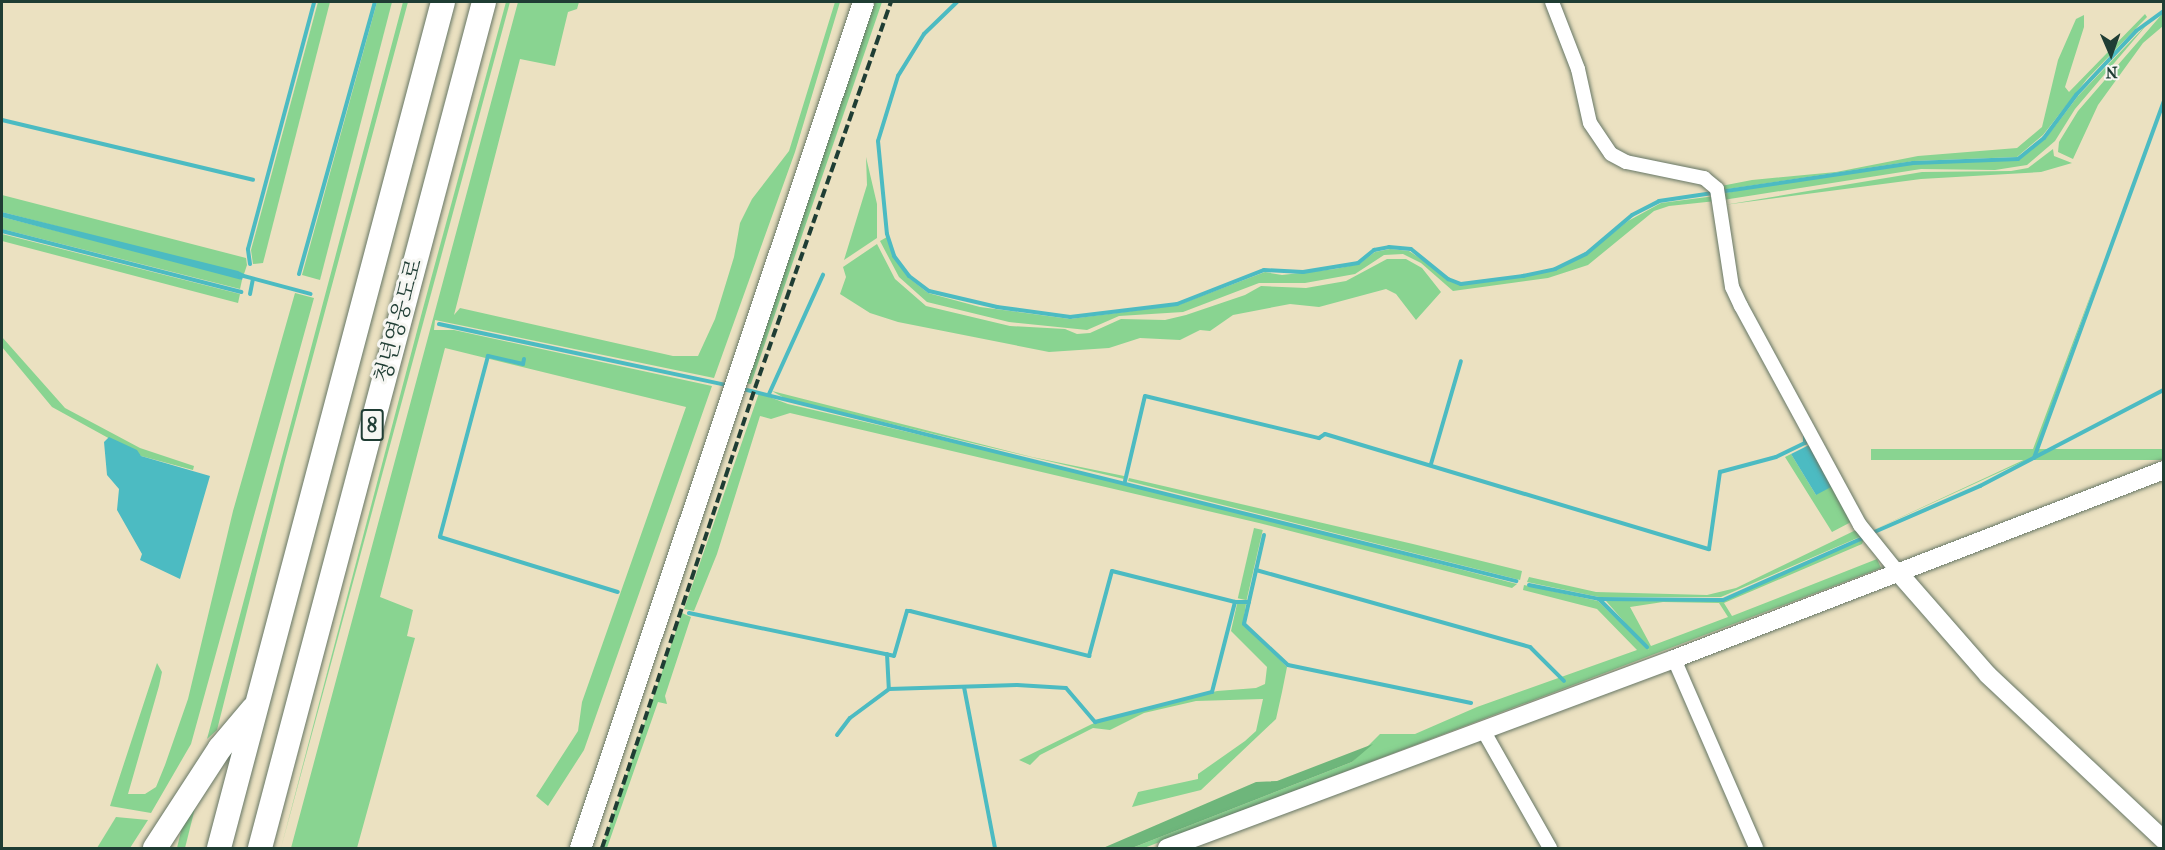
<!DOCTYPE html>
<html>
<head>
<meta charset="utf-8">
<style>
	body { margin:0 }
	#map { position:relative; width:2165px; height:850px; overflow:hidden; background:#ebe1c1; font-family:"IM FELL French Canon","Noto Serif KR",serif }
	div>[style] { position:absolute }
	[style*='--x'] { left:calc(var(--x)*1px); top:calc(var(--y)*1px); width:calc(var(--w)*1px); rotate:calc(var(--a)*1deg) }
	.green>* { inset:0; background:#89d491; transform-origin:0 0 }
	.forest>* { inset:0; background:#6eb67b }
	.water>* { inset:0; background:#4cbbc2 }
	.stream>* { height:4px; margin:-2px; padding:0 2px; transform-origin:2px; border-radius:2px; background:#4cbbc2 }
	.roads { filter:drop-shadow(0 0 2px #667665) drop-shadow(0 0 2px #667665) }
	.street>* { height:14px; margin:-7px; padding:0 7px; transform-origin:7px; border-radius:7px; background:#fff }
	.secondary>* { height:18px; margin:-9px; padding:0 9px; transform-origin:9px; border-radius:9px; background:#fff }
	.primary>* { height:21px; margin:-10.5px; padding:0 10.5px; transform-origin:10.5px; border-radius:10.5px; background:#fff }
	.highway>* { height:24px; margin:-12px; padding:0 12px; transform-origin:12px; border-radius:12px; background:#fff }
	.rail>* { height:4px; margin-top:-2px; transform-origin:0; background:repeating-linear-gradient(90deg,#1f3d34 0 9px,transparent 0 13.5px) }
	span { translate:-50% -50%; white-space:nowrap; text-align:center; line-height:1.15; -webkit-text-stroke:6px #f6f6f2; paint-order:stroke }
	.shield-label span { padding:2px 4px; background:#f6f6f2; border:2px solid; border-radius:4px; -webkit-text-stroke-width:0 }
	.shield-label { font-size:21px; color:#1f3d34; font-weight:700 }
	.street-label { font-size:22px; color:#1f3d34 }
	.frame { position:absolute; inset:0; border:3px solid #1f3d34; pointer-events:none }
	.north { position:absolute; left:2081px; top:24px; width:60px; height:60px; -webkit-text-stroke:4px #f6f6f2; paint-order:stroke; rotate:178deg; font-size:16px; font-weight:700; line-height:24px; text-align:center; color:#1f3d34 }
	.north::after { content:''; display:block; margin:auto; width:21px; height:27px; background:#1f3d34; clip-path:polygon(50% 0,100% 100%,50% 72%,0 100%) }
</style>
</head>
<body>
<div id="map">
	<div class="green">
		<i style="clip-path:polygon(318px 2px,330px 2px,263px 263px,253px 264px,251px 250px)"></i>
		<i style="clip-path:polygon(377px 2px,392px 2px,320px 280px,302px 275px)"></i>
		<i style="clip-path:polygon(403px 2px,408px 2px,284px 464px,217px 730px,207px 739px)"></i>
		<i style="clip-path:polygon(506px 2px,510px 2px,281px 848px,422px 312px)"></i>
		<i style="clip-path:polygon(518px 2px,579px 2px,577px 9px,568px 12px,555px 66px,520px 59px,454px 315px,460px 308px,673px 356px,698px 356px,715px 319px,734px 257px,740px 223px,752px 199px,789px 151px,835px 2px,840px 2px,795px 152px,714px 378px,435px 320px,434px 330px,454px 330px,712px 386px,584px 750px,548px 806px,536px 796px,578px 731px,582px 702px,686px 407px,445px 348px,380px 597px,413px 610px,407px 636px,415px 638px,357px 848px,291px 848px)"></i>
		<i style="clip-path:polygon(875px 2px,882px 2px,751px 384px,746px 383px)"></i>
		<i style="clip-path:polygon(2163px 13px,2163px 26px,2143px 43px,2098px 105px,2073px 159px,2058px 152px,2059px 142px,2078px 111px)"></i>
		<i style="clip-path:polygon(2145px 14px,2147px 17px,2087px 79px,2043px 135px,2017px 157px,1914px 161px,1721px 190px,1721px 186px,1752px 180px,1836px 172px,1918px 156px,2017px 148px,2042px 127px,2058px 60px,2076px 19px,2084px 15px,2084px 27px,2065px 87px,2069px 92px)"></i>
		<i style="clip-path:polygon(2150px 21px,2075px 109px,2055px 141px,2027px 165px,1995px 170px,1921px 169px,1723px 200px,1722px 194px,1753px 187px,1912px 164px,2018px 160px,2046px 138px,2078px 96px)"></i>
		<i style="clip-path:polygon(2053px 149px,2054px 156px,2072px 163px,2041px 172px,1921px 179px,1724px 205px,1922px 172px,2011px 171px,2028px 168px)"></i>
		<i style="clip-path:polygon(866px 157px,877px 204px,877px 238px,844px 260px,867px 185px)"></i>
		<i style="clip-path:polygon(2px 195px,246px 258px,247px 265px,244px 274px,230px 271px,2px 212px)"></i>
		<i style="clip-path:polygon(1715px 196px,1716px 201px,1669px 206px,1654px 211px,1588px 265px,1548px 278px,1453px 291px,1421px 263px,1403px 254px,1384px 255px,1355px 274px,1305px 283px,1259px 283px,1183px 312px,1119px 316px,1087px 330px,1009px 322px,927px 302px,899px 277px,880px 241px,887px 237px,893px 256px,909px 278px,928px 293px,980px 307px,1070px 319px,1178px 305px,1265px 272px,1282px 275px,1335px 269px,1359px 264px,1375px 252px,1390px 249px,1409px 251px,1460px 285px,1524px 277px,1556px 270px,1587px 254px,1628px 221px,1661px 203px)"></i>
		<i style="clip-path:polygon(2px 217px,231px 275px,242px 280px,240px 289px,2px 229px)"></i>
		<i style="clip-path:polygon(2px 234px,240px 294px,238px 303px,2px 241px)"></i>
		<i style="clip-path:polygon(877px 244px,895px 279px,926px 306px,1010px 326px,1065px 329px,1077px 334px,1090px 333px,1121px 319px,1165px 320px,1186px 315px,1245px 295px,1261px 286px,1306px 288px,1346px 281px,1387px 259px,1406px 259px,1422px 268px,1441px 292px,1416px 320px,1396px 294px,1386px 289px,1319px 307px,1290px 304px,1233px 315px,1210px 331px,1200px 330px,1180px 340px,1140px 338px,1109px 348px,1049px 352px,898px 322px,870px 313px,840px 294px,846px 277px,843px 267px)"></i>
		<i style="clip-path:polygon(2101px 267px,2033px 457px,1869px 532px,2030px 457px)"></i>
		<i style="clip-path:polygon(295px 293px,314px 298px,191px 744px,151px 813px,110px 806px,157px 663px,162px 672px,159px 686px,128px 794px,145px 794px,156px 787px,165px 765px,188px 699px,233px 511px)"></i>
		<i style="clip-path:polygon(2px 337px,65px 408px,140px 448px,194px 466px,193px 470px,141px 456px,52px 407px,2px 347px)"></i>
		<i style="clip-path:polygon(772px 391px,1032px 457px,1124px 476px,1124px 479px,786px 399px)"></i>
		<i style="clip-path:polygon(759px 393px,788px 404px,1126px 483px,1517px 584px,1512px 588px,1259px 523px,790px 413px,771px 419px,760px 416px,717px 554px,694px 611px,684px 609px)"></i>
		<i style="left:2163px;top:449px;width:11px;height:292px;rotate:90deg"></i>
		<i style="clip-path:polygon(1791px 454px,1816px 495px,1818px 457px,1821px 457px,1851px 522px,1832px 532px,1785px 457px)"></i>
		<i style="clip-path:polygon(1129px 478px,1413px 544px,1522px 571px,1520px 580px,1128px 481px)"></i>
		<i style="left:1254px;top:528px;width:9px;height:72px;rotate:13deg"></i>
		<i style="clip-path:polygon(1858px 529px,1862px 536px,1721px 597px,1599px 597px,1527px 582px,1529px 577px,1596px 592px,1707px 595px,1736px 588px)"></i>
		<i style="clip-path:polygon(evenodd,1864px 539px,1862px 544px,1724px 603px,1732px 616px,1877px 559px,1881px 568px,1144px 848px,1132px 848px,1352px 762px,1380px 734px,1415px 734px,1477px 707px,1637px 650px,1597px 609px,1523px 590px,1524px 585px,1598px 601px,1649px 650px,1606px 601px,1723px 600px,1864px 539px,1663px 602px,1719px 603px,1728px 617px,1651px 646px,1630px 607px,1663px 602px)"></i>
		<i style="clip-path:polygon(1237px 604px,1246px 604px,1243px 624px,1287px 667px,1282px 692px,1276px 719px,1201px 790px,1132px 807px,1138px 792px,1198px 779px,1198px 774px,1245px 741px,1256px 731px,1263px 699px,1196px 701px,1144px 713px,1110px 730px,1093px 728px,1040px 755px,1030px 765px,1019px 760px,1092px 724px,1217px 691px,1256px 688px,1265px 684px,1267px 667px,1231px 631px)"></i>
		<i style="clip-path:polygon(682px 613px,691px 617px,665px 696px,667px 704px,658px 702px,607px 848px,602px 848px)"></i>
		<i style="clip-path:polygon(201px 784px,185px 848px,177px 848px,191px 789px)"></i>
		<i style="clip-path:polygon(116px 817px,148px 820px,130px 848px,97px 848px)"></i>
	</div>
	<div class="forest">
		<i style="clip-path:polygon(1373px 744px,1352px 762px,1132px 848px,1103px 848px,1256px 782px,1277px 781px)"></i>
	</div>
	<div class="water">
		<i style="clip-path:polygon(2px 212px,238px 271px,244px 274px,242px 280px,2px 217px)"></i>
		<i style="clip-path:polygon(109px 437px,137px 450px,141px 456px,210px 476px,180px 579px,140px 560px,142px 554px,117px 510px,119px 489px,107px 475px,104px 442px)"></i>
		<i style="clip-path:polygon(1809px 445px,1831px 487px,1816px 495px,1791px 454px)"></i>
	</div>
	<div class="stream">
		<i style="--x:957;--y:2;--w:46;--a:135.9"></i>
		<i style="--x:924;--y:34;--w:49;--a:121.8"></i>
		<i style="--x:898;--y:76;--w:68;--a:107.1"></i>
		<i style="--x:878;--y:141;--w:93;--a:84.5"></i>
		<i style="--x:887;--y:234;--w:23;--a:72"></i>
		<i style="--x:894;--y:256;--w:25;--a:53"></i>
		<i style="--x:909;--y:276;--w:25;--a:37"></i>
		<i style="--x:929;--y:291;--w:70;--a:13.2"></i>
		<i style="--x:997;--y:307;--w:74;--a:7.8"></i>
		<i style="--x:1070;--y:317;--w:108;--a:-6.9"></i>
		<i style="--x:1177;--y:304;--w:93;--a:-21.3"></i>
		<i style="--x:1264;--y:270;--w:39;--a:3"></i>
		<i style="--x:1303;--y:272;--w:56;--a:-9.3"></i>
		<i style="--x:1358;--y:263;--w:21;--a:-39"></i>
		<i style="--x:1374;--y:250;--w:15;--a:-11"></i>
		<i style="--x:1389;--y:247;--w:22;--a:5"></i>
		<i style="--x:1411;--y:249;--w:48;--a:39"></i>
		<i style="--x:1448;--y:279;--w:14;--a:21"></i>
		<i style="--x:1461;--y:284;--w:63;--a:-7.4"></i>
		<i style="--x:1523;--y:276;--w:33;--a:-12"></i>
		<i style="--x:1555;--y:269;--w:34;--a:-26"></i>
		<i style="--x:1586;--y:254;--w:60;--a:-40.3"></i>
		<i style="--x:1632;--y:215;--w:30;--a:-27"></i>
		<i style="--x:1659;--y:201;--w:257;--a:-8.5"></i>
		<i style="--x:1913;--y:163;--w:105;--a:-2.2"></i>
		<i style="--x:2018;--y:159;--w:33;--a:-39"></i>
		<i style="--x:2044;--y:138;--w:54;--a:-53.3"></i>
		<i style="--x:2076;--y:95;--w:88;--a:-46.8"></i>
		<i style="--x:2136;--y:31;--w:34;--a:-36"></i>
		<i style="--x:2;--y:120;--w:258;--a:13.4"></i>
		<i style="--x:2;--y:231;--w:247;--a:14.3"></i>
		<i style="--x:250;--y:264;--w:15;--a:-98"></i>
		<i style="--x:248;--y:249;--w:256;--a:-75"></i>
		<i style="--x:299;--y:274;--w:282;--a:-74.4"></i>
		<i style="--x:240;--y:275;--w:73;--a:15"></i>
		<i style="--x:250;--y:294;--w:15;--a:-79"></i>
		<i style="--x:439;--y:324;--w:293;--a:12"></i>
		<i style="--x:524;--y:359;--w:5;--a:101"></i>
		<i style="--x:523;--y:364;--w:36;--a:-167"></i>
		<i style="--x:488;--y:356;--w:187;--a:104.9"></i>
		<i style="--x:440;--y:537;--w:186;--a:17.2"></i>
		<i style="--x:739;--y:388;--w:801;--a:13.95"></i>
		<i style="--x:769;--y:394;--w:131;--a:-65.6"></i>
		<i style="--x:2034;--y:458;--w:381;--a:-70"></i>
		<i style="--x:1431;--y:464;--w:107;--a:-73.8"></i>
		<i style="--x:1125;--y:481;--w:87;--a:-76.8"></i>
		<i style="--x:1145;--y:396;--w:179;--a:13.6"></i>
		<i style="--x:1319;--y:438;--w:7;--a:-34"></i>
		<i style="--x:1325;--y:434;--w:401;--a:16.7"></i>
		<i style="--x:1709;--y:549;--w:78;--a:-81.9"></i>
		<i style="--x:1720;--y:472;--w:58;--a:-15"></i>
		<i style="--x:1776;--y:457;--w:32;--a:-26"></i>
		<i style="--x:1805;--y:443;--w:7;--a:-90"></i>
		<i style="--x:1872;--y:533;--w:118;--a:-23.5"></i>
		<i style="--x:1980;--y:486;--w:208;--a:-27.6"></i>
		<i style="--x:1264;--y:535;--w:91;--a:102.7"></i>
		<i style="--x:1244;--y:624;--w:60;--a:43"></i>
		<i style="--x:1288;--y:665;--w:187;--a:11.7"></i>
		<i style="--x:1256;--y:570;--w:285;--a:15.7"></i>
		<i style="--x:1530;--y:647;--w:48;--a:45"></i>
		<i style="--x:1529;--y:585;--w:71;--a:11.3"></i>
		<i style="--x:1599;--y:599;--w:68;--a:45"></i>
		<i style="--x:1599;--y:599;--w:124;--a:0.5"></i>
		<i style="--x:1723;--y:600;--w:153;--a:-23.9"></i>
		<i style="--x:689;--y:613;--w:209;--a:11.8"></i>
		<i style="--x:894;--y:656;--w:47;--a:-73.9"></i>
		<i style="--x:907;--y:611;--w:3;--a:0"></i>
		<i style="--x:910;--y:611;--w:185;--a:14.1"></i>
		<i style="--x:1089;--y:656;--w:88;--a:-74.9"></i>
		<i style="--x:1112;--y:571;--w:127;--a:14.1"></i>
		<i style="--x:1235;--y:602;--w:14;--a:0"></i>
		<i style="--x:887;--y:654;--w:35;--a:87"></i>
		<i style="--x:889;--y:689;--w:128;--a:-1.8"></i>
		<i style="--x:1017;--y:685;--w:49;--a:3.5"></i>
		<i style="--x:1066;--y:688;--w:45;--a:49.5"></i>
		<i style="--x:1095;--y:722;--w:121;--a:-14.4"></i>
		<i style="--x:1212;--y:692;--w:93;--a:-75.7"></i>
		<i style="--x:964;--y:687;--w:164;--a:79.1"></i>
		<i style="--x:837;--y:735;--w:21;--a:-53"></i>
		<i style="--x:850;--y:718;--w:49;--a:-36.6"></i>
	</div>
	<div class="roads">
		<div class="street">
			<i style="--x:1552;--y:2;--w:72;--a:68.8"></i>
			<i style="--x:1578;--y:69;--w:55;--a:77.5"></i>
			<i style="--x:1590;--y:123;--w:37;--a:56"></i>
			<i style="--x:1611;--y:154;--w:17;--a:28"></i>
			<i style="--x:1626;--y:162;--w:80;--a:11.6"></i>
			<i style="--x:1704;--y:178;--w:17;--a:40"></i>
			<i style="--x:1717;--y:189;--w:99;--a:81.3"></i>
			<i style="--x:1732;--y:287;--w:21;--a:65"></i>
			<i style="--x:1741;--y:306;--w:249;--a:61.5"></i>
			<i style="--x:1860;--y:525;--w:59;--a:51.2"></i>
			<i style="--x:1674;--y:659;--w:206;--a:66.5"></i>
			<i style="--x:1483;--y:730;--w:136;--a:60.4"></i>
		</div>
		<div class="secondary">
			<i style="--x:1897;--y:571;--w:138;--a:48.8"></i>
			<i style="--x:1988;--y:675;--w:241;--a:43.2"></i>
			<i style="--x:1167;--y:848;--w:541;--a:-20.44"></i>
			<i style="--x:1674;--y:659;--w:525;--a:-21.09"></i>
		</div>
		<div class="primary">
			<i style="--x:580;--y:848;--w:892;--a:-71.5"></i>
		</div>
		<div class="highway">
			<i style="--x:155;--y:848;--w:119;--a:-57"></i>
			<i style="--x:220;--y:748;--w:51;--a:-49.8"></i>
			<i style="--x:219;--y:848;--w:875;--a:-75.17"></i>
			<i style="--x:260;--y:848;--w:875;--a:-75.17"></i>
		</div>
	</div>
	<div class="rail">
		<i style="--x:602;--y:848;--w:485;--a:-71.6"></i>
		<i style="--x:755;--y:388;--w:409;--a:-70.6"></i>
	</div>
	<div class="shield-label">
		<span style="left:372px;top:425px">8</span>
	</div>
	<div class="street-label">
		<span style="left:399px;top:321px;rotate:-75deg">청년영웅도로</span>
	</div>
	<div class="frame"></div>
	<div class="north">N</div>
</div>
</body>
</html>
